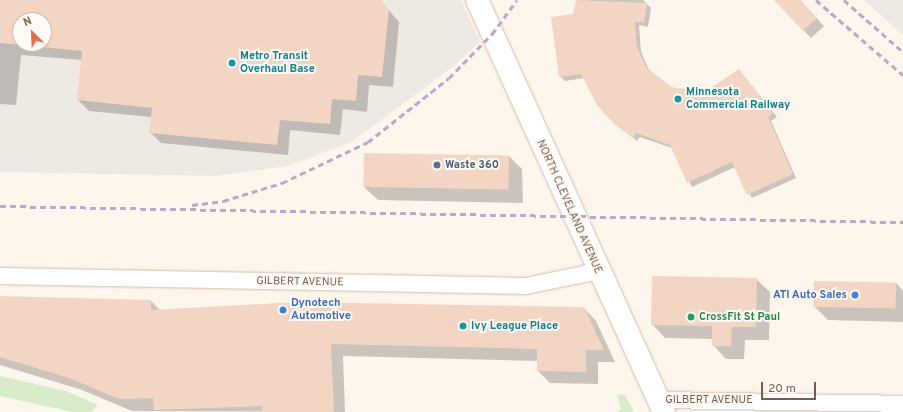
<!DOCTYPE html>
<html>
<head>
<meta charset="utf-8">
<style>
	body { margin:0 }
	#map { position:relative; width:903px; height:412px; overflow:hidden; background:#fdf6ec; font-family:Overpass,sans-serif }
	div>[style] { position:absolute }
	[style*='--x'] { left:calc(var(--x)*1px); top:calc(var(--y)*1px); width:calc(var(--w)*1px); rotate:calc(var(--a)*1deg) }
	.industrial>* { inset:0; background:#efe9e4 }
	.green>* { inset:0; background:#d8ecc9 }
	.shadow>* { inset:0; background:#0003 }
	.building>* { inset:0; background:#f3d5c3; transform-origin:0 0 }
	.roads { filter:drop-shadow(0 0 1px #d1beb0) drop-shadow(0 0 1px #d1beb0) }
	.street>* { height:16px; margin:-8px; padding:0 8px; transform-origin:8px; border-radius:8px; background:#fff }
	.secondary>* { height:22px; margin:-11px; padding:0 11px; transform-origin:11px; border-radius:11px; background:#fff }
	.rail>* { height:3px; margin-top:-1.5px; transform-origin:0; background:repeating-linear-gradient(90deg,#b9a8c9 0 6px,transparent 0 10px) }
	.dots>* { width:11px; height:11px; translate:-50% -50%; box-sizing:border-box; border:2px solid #fffaf3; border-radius:50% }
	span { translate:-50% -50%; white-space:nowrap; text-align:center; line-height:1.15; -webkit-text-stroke:4px #fffaf3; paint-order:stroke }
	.culture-label { font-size:11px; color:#0d838f; font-weight:700 }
	.left { translate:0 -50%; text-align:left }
	.service-label { font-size:11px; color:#4e5e75; font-weight:700 }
	.street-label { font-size:11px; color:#7a5c4d }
	.shop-label { font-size:11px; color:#366cbe; font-weight:700 }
	.right { translate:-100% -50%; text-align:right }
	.leisure-label { font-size:11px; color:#27864d; font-weight:700 }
	.north { position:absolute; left:12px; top:12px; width:40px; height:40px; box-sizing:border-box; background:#fffaf3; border:1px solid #cabbb1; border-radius:50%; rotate:336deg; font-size:11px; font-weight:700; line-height:16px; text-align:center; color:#7a5c4d }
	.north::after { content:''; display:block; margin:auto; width:14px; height:18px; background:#e76f51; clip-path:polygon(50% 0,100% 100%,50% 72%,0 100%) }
	.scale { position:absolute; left:761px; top:382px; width:55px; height:18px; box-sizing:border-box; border:2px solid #7a5c4d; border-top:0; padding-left:5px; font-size:12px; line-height:14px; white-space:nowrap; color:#7a5c4d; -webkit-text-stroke:3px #fffaf3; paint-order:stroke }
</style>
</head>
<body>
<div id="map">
	<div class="industrial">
		<i style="clip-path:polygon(evenodd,0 0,461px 0,480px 42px,453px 67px,351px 142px,288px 166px,215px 176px,0 172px,0 0,20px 20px,44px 20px,44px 44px,20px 44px,20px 20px)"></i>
		<i style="clip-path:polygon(864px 0,903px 0,903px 35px)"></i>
	</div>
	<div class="green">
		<i style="clip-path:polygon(0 376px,66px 391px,98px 405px,91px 412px,72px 412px,0 396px)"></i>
		<i style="clip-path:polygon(622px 394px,626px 397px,634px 412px,616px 412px,621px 409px,617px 395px)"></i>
	</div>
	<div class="shadow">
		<i style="clip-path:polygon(evenodd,0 0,381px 1px,399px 22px,393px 87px,369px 85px,367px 112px,343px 109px,340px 135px,290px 130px,288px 155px,161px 143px,150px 132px,152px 117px,89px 111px,78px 100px,82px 60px,21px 55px,16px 105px,0 104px,0 0,20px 20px,44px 20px,44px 44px,20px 44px,20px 20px)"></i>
		<i style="clip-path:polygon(577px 0,643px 0,651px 8px,648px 27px,639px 25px,641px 52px,650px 72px,662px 84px,684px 91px,709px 91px,739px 70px,777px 117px,771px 121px,796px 178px,752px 198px,735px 167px,692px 187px,672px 148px,640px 137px,637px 141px,602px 110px,584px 78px,565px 81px,560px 76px)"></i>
		<i style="clip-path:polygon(775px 0,800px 0,824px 26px,811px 38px)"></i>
		<i style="clip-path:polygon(509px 156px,522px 169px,523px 203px,378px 200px,364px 187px)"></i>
		<i style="clip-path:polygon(756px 279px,770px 292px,769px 340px,745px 340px,744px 359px,726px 359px,713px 345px,713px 339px,665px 338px,652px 324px)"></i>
		<i style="clip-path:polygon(896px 283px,903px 291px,903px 322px,828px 320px,815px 307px)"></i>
		<i style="clip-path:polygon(0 297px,151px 301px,160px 310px,584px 308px,596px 321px,615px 362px,598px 362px,598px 384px,550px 383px,538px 371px,538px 361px,343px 356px,345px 412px,132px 411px,82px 390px,0 365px)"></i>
	</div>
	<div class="building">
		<i style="clip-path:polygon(evenodd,0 0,381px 0,389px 10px,382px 77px,358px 75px,356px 101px,332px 99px,330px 124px,280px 120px,277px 145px,149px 133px,152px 108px,77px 100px,82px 51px,0 43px,0 0,20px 20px,44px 20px,44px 44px,20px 44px,20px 20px)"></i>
		<i style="clip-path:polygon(576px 0,647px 3px,644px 23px,635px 22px,637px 47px,646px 67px,673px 88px,708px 90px,739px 69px,773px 112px,768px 117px,793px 174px,747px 195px,732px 162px,687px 183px,670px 145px,636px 133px,633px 138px,614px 124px,597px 105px,581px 74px,559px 77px,551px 17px,573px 14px)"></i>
		<i style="clip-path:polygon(774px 0,800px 0,817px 18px,803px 31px)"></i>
		<i style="left:364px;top:153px;width:145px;height:34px;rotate:1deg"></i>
		<i style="clip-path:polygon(652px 276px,757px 278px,756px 327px,732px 327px,731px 346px,712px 346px,712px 326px,651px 325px)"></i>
		<i style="left:814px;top:281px;width:82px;height:26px;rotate:1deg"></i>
		<i style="clip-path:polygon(0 296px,151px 300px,151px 310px,298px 302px,584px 307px,604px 350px,586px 350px,586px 372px,537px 371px,537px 349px,331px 344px,334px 412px,262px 412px,262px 406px,154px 410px,153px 398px,119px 399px,69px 378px,0 357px)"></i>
	</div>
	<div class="roads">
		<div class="street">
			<i style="--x:0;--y:276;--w:526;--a:1.09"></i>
			<i style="--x:526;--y:286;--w:75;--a:-11.6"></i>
			<i style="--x:658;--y:400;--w:245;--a:0.9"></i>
		</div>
		<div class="secondary">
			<i style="--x:477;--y:0;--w:452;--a:65.6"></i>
		</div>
	</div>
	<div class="rail">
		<i style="--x:816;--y:0;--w:115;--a:40.8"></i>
		<i style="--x:844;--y:0;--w:79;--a:41.4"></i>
		<i style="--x:192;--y:205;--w:31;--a:-7"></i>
		<i style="--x:223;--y:201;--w:62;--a:-17"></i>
		<i style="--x:282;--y:183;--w:95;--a:-25.5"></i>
		<i style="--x:368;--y:142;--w:103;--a:-38.3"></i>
		<i style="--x:449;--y:78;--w:62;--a:-45.7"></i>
		<i style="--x:492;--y:34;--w:42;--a:-53.7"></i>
		<i style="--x:0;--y:206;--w:903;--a:1.02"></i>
	</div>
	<div class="dots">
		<i style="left:232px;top:63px;background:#0f9aa8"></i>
		<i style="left:678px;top:99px;background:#0f9aa8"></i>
		<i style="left:437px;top:165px;background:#5c6f8a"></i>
		<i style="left:855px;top:295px;background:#3f7fe0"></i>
		<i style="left:283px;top:310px;background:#3f7fe0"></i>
		<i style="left:691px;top:317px;background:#2e9e5b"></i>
		<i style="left:463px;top:326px;background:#0f9aa8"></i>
	</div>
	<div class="culture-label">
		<span class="left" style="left:240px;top:63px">Metro Transit<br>Overhaul Base</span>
		<span class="left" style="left:686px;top:99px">Minnesota<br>Commercial Railway</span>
		<span class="left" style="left:471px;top:326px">Ivy League Place</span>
	</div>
	<div class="service-label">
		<span class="left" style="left:445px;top:165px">Waste 360</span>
	</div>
	<div class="street-label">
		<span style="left:569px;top:207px;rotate:66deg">NORTH CLEVELAND AVENUE</span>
		<span style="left:300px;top:282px;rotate:1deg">GILBERT AVENUE</span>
		<span style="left:709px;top:400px">GILBERT AVENUE</span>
	</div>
	<div class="shop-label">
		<span class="right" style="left:847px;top:295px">ATI Auto Sales</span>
		<span class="left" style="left:291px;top:310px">Dynotech<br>Automotive</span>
	</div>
	<div class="leisure-label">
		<span class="left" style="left:699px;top:317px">CrossFit St Paul</span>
	</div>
	<div class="north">N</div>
	<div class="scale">20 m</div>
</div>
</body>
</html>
